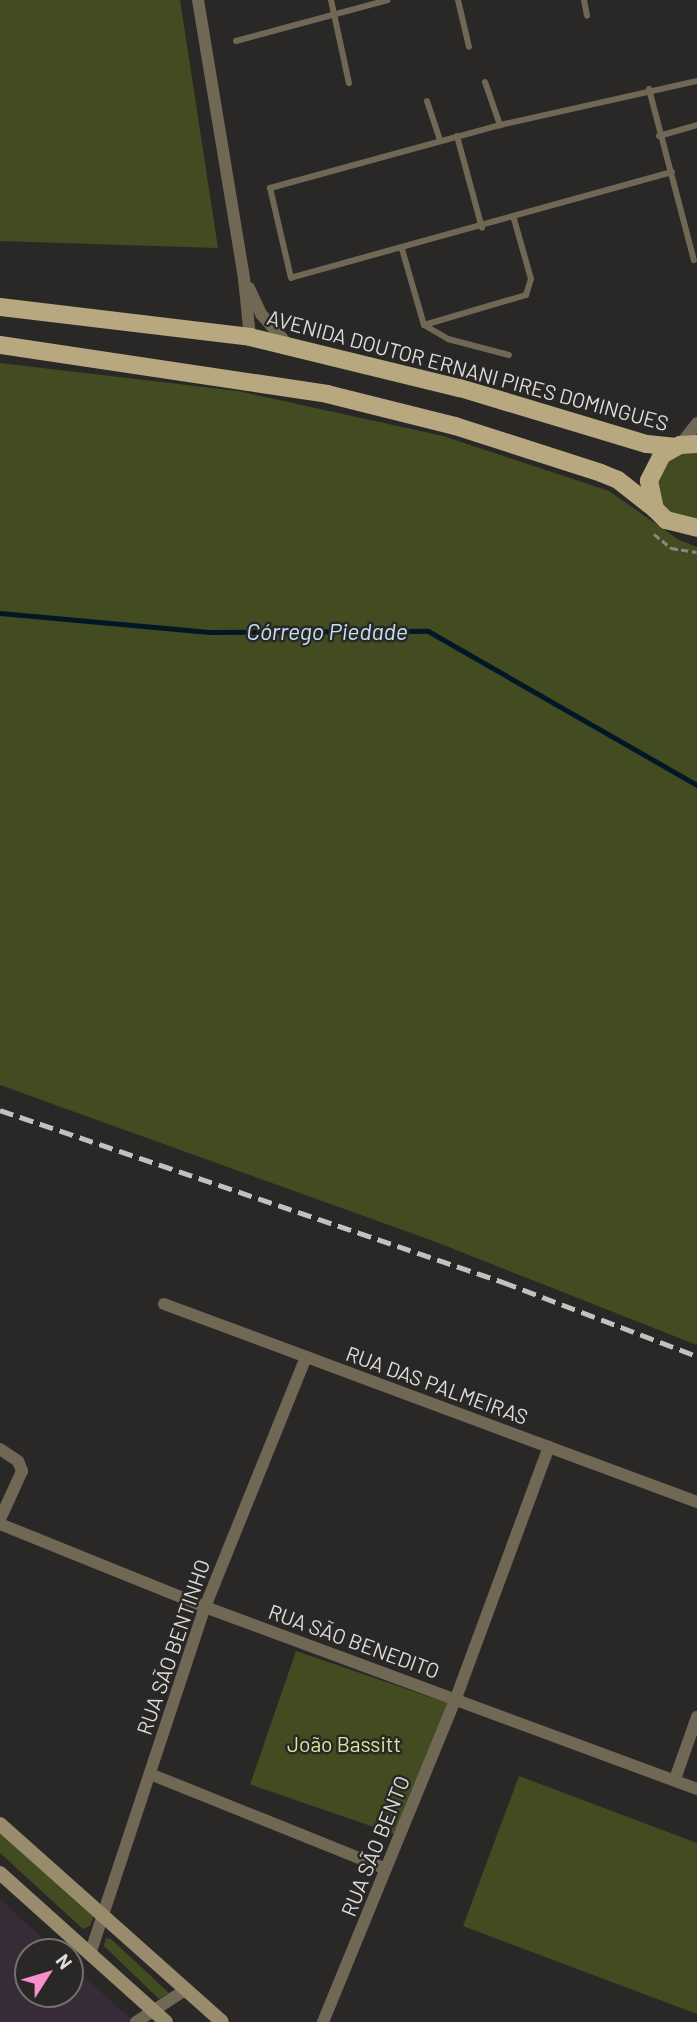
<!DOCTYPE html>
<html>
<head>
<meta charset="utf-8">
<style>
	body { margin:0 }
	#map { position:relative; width:697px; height:2022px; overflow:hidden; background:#2a2826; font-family:Barlow,sans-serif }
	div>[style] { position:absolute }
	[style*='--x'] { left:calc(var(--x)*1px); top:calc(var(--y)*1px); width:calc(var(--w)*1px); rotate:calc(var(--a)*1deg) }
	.industrial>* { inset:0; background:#382b38 }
	.green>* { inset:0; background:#434c20; transform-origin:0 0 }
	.stream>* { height:5px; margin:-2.5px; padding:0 2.5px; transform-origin:2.5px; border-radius:2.5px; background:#011725 }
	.path>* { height:2.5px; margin-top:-1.25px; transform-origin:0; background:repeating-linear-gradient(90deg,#888684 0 7px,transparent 0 10.5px) }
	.service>* { height:6px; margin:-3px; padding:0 3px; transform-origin:3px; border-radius:3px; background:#706855 }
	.minor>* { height:12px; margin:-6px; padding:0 6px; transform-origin:6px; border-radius:6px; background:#706855 }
	.secondary>* { height:14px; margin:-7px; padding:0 7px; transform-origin:7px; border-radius:7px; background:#988c6d }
	.primary>* { height:18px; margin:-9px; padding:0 9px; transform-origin:9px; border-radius:9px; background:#b7a87f }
	.rail>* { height:5px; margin-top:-2.5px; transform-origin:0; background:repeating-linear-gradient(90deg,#c3c1c0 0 14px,transparent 0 21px) }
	span { translate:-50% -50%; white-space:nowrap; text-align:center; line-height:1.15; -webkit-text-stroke:5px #2a2826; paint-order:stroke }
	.street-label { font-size:21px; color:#dedcdb }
	.park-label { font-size:21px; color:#d8e99e }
	.water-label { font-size:23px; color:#c6e1f4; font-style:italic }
	.north { position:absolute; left:14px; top:1938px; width:70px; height:70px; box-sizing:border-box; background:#2a2826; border:2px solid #72706e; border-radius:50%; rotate:53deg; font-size:19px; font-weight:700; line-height:28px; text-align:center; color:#dedcdb }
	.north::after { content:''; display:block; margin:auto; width:24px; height:32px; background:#f790cd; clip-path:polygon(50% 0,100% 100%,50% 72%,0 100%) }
</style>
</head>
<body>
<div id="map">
	<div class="industrial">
		<i style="clip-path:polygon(0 1899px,57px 1952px,28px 1952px,28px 1994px,70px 1994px,70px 1964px,134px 2022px,0 2022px)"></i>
	</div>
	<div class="green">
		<i style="clip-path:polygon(0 0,180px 0,218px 248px,0 241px)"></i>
		<i style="clip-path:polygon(0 363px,238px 391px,443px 436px,609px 491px,679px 540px,697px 547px,697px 1345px,436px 1242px,0 1085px)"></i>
		<i style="clip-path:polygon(697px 448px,697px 524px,663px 512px,656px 472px,668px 456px)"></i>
		<i style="left:296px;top:1651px;width:160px;height:141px;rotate:19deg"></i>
		<i style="clip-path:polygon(519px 1776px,697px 1843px,697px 2014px,463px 1926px)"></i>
		<i style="clip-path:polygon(0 1830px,94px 1915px,90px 1926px,83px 1929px,0 1853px)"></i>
		<i style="clip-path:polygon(106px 1938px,111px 1939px,169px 1993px,159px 1999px,104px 1946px)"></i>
	</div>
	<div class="stream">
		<i style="--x:0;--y:613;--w:210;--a:5.2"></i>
		<i style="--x:209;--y:632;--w:219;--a:-0.3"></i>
		<i style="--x:428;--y:631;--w:310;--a:29.8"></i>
	</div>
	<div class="path">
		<i style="--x:654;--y:534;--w:22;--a:39"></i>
		<i style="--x:671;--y:548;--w:26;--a:9"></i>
	</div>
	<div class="service">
		<i style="--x:331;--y:0;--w:85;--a:77.8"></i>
		<i style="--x:458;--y:0;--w:48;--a:76.8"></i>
		<i style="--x:584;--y:0;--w:16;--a:79"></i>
		<i style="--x:236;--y:41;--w:157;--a:-15.1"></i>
		<i style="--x:485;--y:82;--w:46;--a:70.8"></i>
		<i style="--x:649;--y:89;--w:177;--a:75.3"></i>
		<i style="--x:427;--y:101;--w:41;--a:71.6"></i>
		<i style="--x:457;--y:136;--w:95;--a:74.8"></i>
		<i style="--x:659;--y:136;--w:40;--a:-16"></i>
		<i style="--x:672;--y:172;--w:395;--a:164.5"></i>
		<i style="--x:291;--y:278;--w:92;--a:-103.1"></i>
		<i style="--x:270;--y:188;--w:238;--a:-15.3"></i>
		<i style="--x:500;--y:125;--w:202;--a:-12.6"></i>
		<i style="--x:402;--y:249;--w:79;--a:73.9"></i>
		<i style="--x:424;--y:325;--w:28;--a:30"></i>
		<i style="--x:448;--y:339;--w:63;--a:14.7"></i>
		<i style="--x:424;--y:325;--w:106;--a:-16.4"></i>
		<i style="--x:526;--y:295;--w:17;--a:-73"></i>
		<i style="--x:531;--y:279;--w:62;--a:-105.8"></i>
	</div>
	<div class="minor">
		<i style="--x:198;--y:0;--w:283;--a:80.6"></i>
		<i style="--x:244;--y:279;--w:58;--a:84.1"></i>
		<i style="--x:249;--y:288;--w:29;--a:65"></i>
		<i style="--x:261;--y:314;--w:41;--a:48.9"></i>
		<i style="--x:680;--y:445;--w:28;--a:-52"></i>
		<i style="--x:164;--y:1304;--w:569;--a:20.38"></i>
		<i style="--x:0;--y:1449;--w:22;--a:34"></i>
		<i style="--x:18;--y:1461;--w:11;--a:68"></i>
		<i style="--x:22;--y:1471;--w:53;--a:114.6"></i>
		<i style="--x:0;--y:1524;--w:221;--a:22"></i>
		<i style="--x:205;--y:1607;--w:525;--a:20.3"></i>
		<i style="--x:150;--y:1774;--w:254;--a:21.9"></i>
		<i style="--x:675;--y:1779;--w:66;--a:-70.5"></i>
		<i style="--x:90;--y:1954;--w:366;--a:-71.7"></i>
		<i style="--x:205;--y:1607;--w:270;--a:-68"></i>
		<i style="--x:136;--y:2022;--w:59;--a:-33.1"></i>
		<i style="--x:323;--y:2022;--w:350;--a:-67.7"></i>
		<i style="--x:456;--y:1698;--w:268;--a:-69.7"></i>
	</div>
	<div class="secondary">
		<i style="--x:0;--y:1824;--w:297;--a:41.7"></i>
		<i style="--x:0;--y:1873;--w:223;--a:41.9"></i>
	</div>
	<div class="primary">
		<i style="--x:0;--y:307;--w:252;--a:6.8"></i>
		<i style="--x:250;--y:337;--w:216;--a:13.7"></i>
		<i style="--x:460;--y:388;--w:195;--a:16.7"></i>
		<i style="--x:647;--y:444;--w:27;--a:6"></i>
		<i style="--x:0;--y:345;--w:331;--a:8.5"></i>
		<i style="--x:327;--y:394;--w:132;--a:14"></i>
		<i style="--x:455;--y:426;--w:153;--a:17.8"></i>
		<i style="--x:601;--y:473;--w:18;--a:22"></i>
		<i style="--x:618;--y:480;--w:47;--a:38.1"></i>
		<i style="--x:697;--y:444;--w:17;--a:177"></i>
		<i style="--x:680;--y:445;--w:21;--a:151"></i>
		<i style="--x:662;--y:455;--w:29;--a:117"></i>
		<i style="--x:649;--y:481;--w:29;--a:78"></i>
		<i style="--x:655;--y:509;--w:16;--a:45"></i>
		<i style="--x:666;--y:520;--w:32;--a:14"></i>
	</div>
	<div class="rail">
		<i style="--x:0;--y:1110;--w:532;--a:18.88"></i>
		<i style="--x:503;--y:1282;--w:208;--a:20.9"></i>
	</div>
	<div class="street-label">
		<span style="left:468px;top:370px;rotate:15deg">AVENIDA DOUTOR ERNANI PIRES DOMINGUES</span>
		<span style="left:437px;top:1385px;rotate:20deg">RUA DAS PALMEIRAS</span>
		<span style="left:354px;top:1641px;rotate:20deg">RUA SÃO BENEDITO</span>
		<span style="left:173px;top:1647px;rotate:-71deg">RUA SÃO BENTINHO</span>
		<span style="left:375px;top:1846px;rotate:-68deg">RUA SÃO BENTO</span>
	</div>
	<div class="park-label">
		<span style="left:344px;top:1744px">João Bassitt</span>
	</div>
	<div class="water-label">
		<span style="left:327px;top:631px">Córrego Piedade</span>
	</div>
	<div class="north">N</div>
</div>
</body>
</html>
